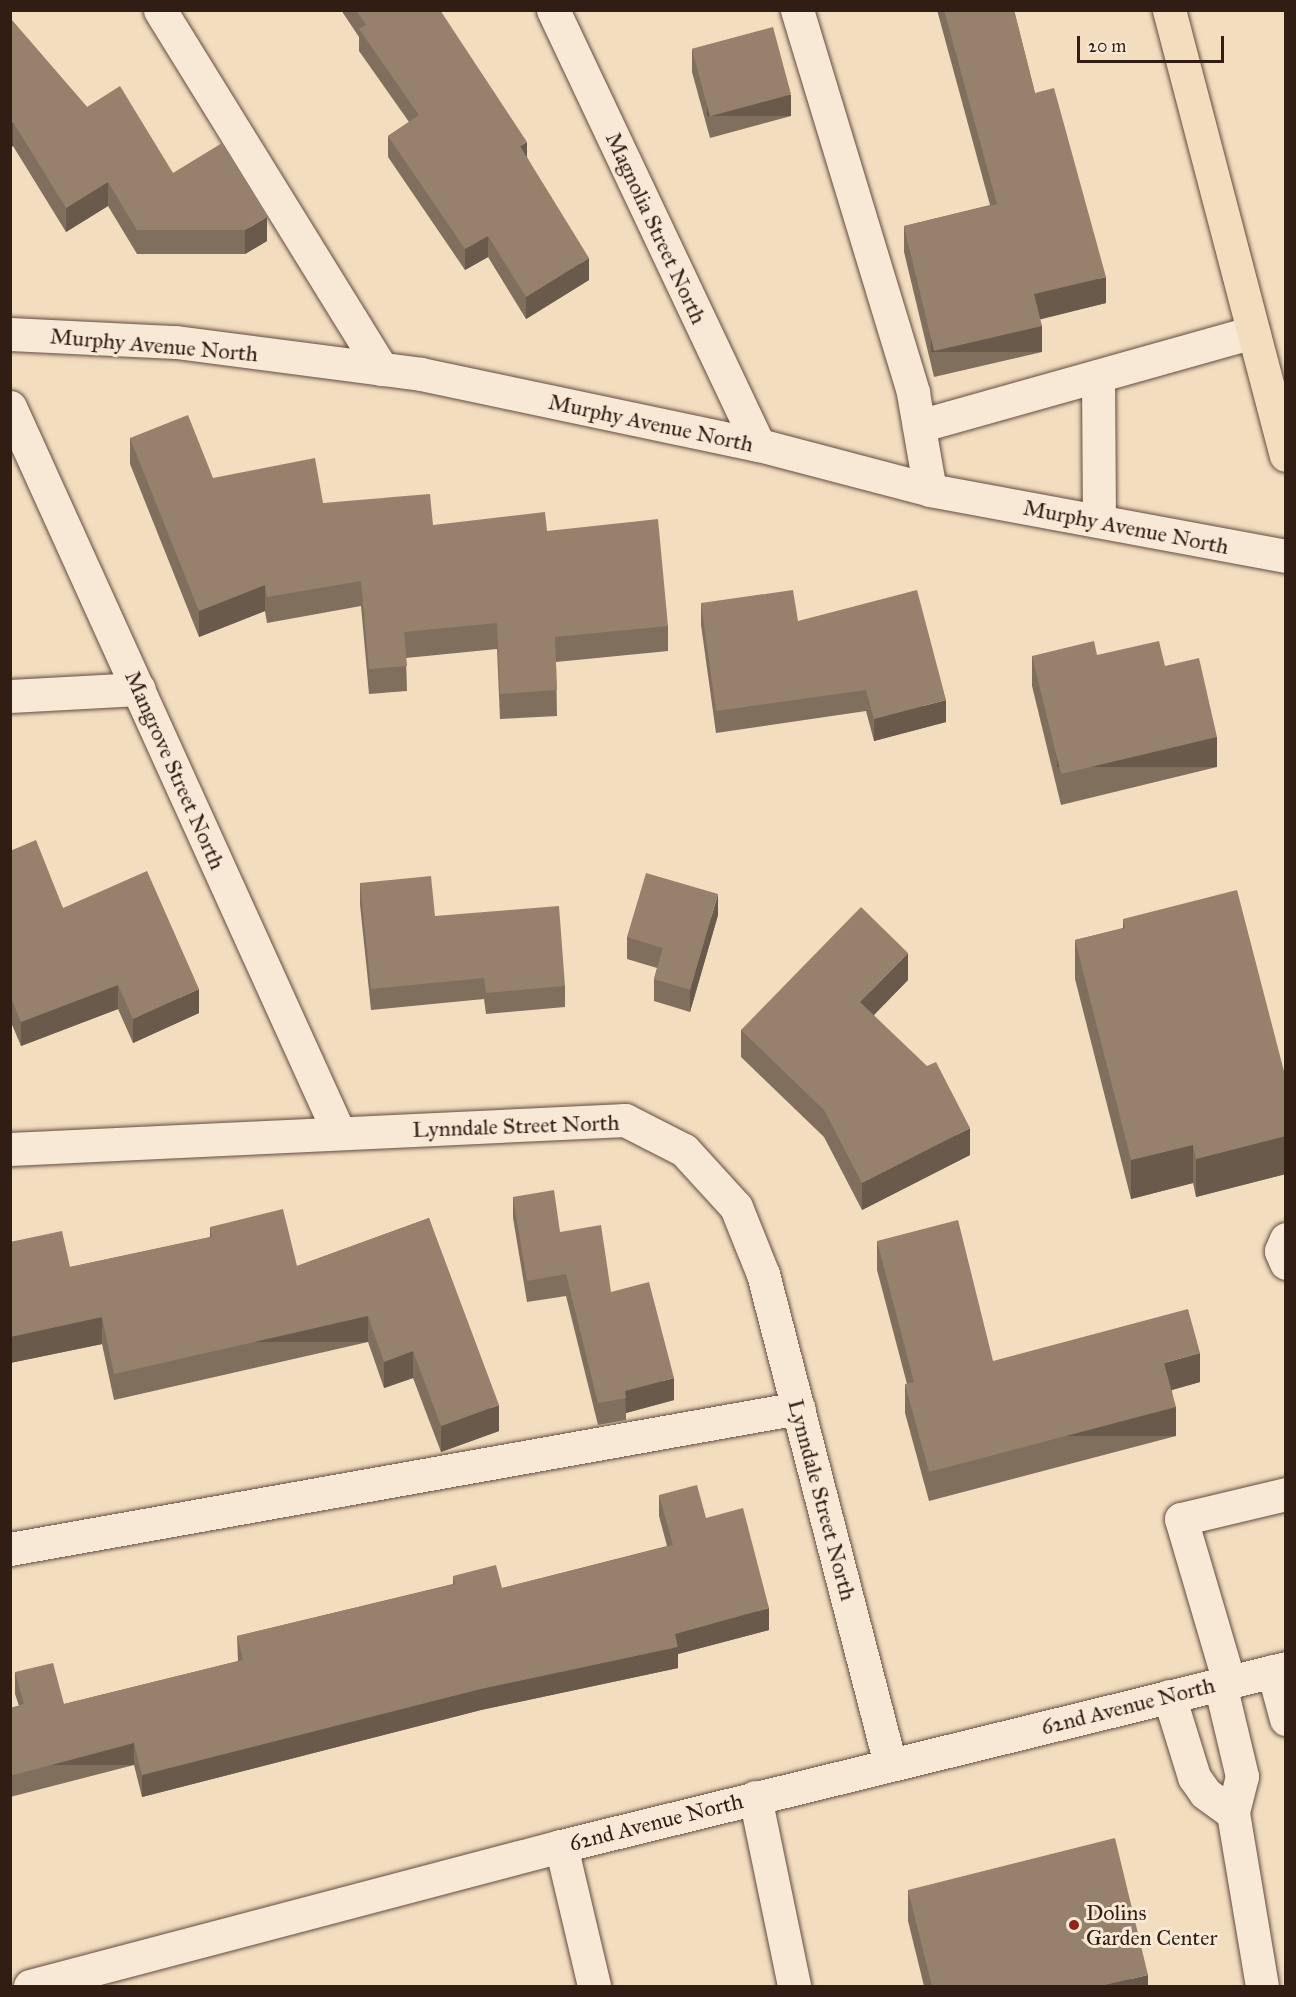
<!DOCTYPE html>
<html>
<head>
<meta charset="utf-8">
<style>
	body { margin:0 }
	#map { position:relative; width:1296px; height:1997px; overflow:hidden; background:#f3ddbf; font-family:"IM FELL Great Primer",serif }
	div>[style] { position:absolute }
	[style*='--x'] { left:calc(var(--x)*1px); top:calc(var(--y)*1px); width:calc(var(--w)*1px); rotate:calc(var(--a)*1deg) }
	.roads { filter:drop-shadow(0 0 2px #624d40) drop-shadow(0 0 2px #624d40) }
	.minor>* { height:33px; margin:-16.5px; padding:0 16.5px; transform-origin:16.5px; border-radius:16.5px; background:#f7e9d5 }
	.major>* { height:33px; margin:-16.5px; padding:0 16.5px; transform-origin:16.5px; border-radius:16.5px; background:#f3ddbf }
	.wall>* { inset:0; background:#816f5e }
	.shaded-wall>* { inset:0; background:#695a4c; transform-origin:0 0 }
	.building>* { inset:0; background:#96816d; transform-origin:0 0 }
	.dots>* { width:16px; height:16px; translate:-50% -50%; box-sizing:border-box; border:3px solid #f7e9d5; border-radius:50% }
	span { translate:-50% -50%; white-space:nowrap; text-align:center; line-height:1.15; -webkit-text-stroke:6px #f7e9d5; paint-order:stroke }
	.street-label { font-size:22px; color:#321d15 }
	.poi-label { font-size:22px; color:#321d15 }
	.left { translate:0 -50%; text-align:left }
	.frame { position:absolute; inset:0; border:12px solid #321d15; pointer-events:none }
	.scale { position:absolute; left:1077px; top:36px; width:147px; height:27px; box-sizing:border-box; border:3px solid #321d15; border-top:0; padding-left:8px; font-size:18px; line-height:21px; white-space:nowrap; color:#321d15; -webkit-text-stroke:4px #f7e9d5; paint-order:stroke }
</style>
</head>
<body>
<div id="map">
	<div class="roads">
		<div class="minor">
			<i style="--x:160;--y:10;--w:422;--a:58.3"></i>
			<i style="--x:553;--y:10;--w:481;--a:64.7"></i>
			<i style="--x:797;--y:10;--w:400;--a:73.1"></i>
			<i style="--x:913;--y:393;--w:98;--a:80.1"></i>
			<i style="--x:10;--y:334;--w:166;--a:2.8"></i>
			<i style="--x:176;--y:342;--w:247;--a:7.4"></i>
			<i style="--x:421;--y:374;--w:345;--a:11.9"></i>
			<i style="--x:759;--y:445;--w:177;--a:14.7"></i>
			<i style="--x:930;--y:490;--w:362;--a:10.5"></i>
			<i style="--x:1098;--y:376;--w:145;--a:89.6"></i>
			<i style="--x:10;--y:407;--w:797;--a:65.62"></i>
			<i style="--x:919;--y:426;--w:347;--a:-15.7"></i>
			<i style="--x:10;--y:696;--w:129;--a:-3.1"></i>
			<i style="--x:10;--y:1149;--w:616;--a:-2.7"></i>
			<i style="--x:625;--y:1120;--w:66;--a:27"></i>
			<i style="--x:684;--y:1150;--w:77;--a:47.6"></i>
			<i style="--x:736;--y:1207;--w:72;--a:68.1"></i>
			<i style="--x:763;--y:1274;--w:506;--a:75.47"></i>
			<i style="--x:1286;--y:1239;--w:13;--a:113"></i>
			<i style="--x:1281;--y:1251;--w:13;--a:67"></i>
			<i style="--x:10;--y:1549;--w:801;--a:-10.14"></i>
			<i style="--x:1273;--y:1671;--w:50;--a:74.8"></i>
			<i style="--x:1229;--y:1682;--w:170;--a:-106.4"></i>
			<i style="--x:1181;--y:1519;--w:108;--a:-13.4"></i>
			<i style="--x:1220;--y:1684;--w:95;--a:76.6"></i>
			<i style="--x:1242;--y:1776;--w:38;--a:104"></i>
			<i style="--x:1233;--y:1813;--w:175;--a:80.5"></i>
			<i style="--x:1169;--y:1696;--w:85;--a:72.8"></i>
			<i style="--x:1194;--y:1777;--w:19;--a:55"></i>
			<i style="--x:1205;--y:1793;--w:34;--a:36"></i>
			<i style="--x:755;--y:1797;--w:193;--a:78.3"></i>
			<i style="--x:561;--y:1846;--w:144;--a:76.7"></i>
			<i style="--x:30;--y:1986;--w:549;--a:-14.77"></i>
			<i style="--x:561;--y:1846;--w:747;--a:-13.79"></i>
		</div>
		<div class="major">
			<i style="--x:1169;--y:10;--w:460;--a:75.3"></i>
		</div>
	</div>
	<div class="wall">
		<i style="clip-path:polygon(341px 10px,440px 10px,527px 157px,589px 280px,526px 319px,488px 257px,465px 270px,388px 157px,388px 136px,409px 122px,359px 51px,359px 37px)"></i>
		<i style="clip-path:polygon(937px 10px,1014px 10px,1035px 93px,1106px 303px,1040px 319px,1042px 352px,934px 377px,904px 252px,904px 226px,990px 205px)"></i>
		<i style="clip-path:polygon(10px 18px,87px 107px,173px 173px,267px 241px,245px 254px,137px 254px,108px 206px,66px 232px,13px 146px)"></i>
		<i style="clip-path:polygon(692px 50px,791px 116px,710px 138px,692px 72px)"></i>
		<i style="clip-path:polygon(130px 438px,213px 478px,323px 503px,433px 525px,547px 531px,668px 626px,668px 651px,556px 662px,557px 716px,500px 719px,497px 649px,406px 658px,407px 691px,369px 694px,361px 606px,267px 623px,265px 611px,199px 637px,130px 464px)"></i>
		<i style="clip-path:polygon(701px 603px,798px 621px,946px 722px,874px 741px,866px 711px,716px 733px,701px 625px)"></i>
		<i style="clip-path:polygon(1097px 655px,1165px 666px,1217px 767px,1061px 805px,1032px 686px,1032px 656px)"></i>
		<i style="clip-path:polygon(10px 851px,63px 908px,199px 1013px,133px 1043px,118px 1009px,21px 1046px,10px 1020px)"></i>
		<i style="clip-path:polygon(360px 883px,435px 916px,565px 986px,565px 1007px,486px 1014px,484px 999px,371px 1010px,360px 905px)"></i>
		<i style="clip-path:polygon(718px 915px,690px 1012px,654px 1001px,654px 979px,657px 968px,627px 959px,627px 937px)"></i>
		<i style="clip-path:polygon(1123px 919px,1286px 1079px,1286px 1174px,1196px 1197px,1193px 1183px,1131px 1199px,1075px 979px,1075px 940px,1123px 928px)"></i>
		<i style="clip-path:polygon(908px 980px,874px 1015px,970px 1155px,862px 1210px,824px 1137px,741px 1057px,741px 1030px)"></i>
		<i style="clip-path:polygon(513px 1197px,560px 1232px,611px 1292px,674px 1400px,626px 1413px,626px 1420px,598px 1425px,566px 1296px,527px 1302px,513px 1218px)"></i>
		<i style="clip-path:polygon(429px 1218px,499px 1431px,441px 1452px,413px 1378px,384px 1388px,368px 1342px,114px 1400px,102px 1344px,10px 1363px,10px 1242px,70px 1267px,210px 1237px,210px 1227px,297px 1266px)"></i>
		<i style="clip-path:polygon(877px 1241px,993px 1361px,1200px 1382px,1172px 1390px,1176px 1436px,929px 1501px,905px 1413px,905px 1384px,907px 1384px,877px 1270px)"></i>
		<i style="clip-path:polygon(659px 1495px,706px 1518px,769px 1630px,678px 1654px,678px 1668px,481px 1710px,142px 1797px,134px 1765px,10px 1797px,10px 1708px,19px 1706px,15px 1694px,15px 1672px,64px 1704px,238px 1661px,237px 1636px,453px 1584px,453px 1576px,502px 1588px,667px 1546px,659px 1516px)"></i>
		<i style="clip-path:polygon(908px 1890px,1148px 1986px,924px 1986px,908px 1921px)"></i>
	</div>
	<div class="shaded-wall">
		<i style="left:791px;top:95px;width:21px;height:84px;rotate:90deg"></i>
		<i style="clip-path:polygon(13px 122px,13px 146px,10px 149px,10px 125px)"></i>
		<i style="clip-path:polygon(527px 142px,527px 163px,520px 146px)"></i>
		<i style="clip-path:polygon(108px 182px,108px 206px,66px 232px,66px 208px)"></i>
		<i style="clip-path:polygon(267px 217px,267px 241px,245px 254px,245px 230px)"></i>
		<i style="clip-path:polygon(488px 236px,488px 257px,465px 270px,465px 249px)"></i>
		<i style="clip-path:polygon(589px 258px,589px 280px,526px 319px,526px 297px)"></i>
		<i style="clip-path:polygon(1106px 277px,1106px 303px,1034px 321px,1034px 294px)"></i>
		<i style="left:1042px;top:326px;width:26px;height:111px;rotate:90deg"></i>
		<i style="clip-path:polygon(265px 585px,265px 611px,199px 637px,199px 611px)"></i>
		<i style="clip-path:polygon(946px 700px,946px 722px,874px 741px,874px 719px)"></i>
		<i style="left:1217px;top:737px;width:30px;height:160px;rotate:90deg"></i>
		<i style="clip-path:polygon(718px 894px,718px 915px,690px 1012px,690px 990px)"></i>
		<i style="clip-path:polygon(908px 953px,908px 980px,860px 1029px,860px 1002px)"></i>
		<i style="clip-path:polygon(118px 985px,118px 1009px,21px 1046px,21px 1022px)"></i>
		<i style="clip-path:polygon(199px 989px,199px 1013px,133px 1043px,133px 1019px)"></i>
		<i style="clip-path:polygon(970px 1128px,970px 1155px,862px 1210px,862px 1183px)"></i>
		<i style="clip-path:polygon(1286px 1136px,1286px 1174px,1196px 1197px,1196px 1159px)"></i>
		<i style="clip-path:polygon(1193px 1145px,1193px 1183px,1131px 1199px,1131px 1160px)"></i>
		<i style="left:368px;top:1316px;width:26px;height:261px;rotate:90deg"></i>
		<i style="clip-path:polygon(102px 1317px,102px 1344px,10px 1363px,10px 1337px)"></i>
		<i style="clip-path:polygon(413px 1351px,413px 1378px,384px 1388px,384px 1362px)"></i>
		<i style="clip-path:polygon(1200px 1353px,1200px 1382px,1164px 1392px,1164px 1363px)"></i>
		<i style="clip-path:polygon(674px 1378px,674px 1400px,626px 1413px,625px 1391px)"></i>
		<i style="clip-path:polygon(499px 1405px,499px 1431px,441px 1452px,441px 1426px)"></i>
		<i style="left:1176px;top:1407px;width:29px;height:255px;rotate:90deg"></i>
		<i style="clip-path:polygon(769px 1608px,769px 1630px,678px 1654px,678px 1668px,481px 1710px,142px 1797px,142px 1775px)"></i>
		<i style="left:134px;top:1743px;width:22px;height:128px;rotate:90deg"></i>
		<i style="clip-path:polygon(1148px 1975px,1148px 1986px,1100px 1986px)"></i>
	</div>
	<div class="building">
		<i style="clip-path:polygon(356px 10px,440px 10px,527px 142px,520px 146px,589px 258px,526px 297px,488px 236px,465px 249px,388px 136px,419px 115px,359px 29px,366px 25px)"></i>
		<i style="clip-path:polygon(944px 10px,1014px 10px,1035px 93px,1054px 88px,1106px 277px,1034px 294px,1042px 326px,934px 351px,904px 226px,997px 204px)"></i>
		<i style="clip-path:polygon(10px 18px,87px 107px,120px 86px,173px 173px,222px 143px,267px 217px,245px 230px,137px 230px,108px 182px,66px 208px,13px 122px,10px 125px)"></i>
		<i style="left:773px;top:27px;width:70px;height:84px;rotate:75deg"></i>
		<i style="clip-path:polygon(188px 415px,213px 478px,315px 458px,323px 503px,430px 494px,433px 525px,545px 512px,547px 531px,658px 519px,668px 626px,555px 637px,557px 690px,500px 694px,497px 623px,404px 632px,407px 666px,369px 669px,361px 581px,267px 597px,265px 585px,199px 611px,130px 438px)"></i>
		<i style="clip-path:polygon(793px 590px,798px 621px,917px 590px,946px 700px,874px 719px,866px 690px,716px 711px,701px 603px)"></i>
		<i style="clip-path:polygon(1094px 641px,1097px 655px,1159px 641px,1165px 666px,1199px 658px,1217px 737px,1061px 774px,1032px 656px)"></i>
		<i style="clip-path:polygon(36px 840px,63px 908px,147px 871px,199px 989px,133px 1019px,118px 985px,21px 1022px,10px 996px,10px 851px)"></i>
		<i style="clip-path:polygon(646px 873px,718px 894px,690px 990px,654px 979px,663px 948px,627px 937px)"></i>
		<i style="clip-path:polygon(431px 876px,435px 916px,559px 906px,565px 986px,486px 993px,484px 978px,371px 989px,360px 883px)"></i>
		<i style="clip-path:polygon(1237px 890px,1286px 1079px,1286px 1136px,1196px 1159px,1193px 1145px,1131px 1160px,1075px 940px,1125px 928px,1123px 919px)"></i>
		<i style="clip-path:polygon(861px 907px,908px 953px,860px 1002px,927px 1066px,936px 1062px,970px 1128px,862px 1183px,824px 1110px,741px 1030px)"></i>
		<i style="clip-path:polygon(554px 1190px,560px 1232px,601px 1225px,611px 1292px,649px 1282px,674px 1378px,625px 1391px,626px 1398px,598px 1403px,566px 1274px,527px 1281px,513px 1197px)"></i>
		<i style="clip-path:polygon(283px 1209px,297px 1266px,429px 1218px,499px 1405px,441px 1426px,413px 1351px,384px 1362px,368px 1316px,114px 1374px,102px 1317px,10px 1337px,10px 1242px,62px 1231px,70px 1267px,212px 1237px,210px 1227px)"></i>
		<i style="clip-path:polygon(958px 1220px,993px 1361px,1188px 1309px,1200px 1353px,1164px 1363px,1176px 1407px,929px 1472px,905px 1384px,914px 1382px,877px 1241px)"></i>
		<i style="clip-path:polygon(697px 1485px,706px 1518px,743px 1508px,769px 1608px,675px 1634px,678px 1647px,481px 1689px,142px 1775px,134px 1743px,10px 1776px,10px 1708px,24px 1704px,15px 1672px,53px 1663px,64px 1704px,243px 1660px,237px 1636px,455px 1584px,453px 1576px,496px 1565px,502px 1588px,673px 1545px,659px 1495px)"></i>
		<i style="clip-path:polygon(1115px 1838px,1148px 1975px,1100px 1986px,932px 1986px,908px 1890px)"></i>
	</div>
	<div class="dots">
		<i style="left:1074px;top:1925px;background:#8f2418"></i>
	</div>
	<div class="street-label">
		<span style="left:656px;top:228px;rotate:65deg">Magnolia Street North</span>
		<span style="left:154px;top:345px;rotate:5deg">Murphy Avenue North</span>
		<span style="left:651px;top:423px;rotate:12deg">Murphy Avenue North</span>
		<span style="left:1126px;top:527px;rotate:11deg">Murphy Avenue North</span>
		<span style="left:175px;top:770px;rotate:66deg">Mangrove Street North</span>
		<span style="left:516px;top:1126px;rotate:-2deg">Lynndale Street North</span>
		<span style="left:822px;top:1500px;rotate:75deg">Lynndale Street North</span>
		<span style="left:1128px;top:1706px;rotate:-14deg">62nd Avenue North</span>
		<span style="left:656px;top:1822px;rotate:-14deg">62nd Avenue North</span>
	</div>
	<div class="poi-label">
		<span class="left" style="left:1086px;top:1925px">Dolins<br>Garden Center</span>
	</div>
	<div class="frame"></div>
	<div class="scale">20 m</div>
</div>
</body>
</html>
